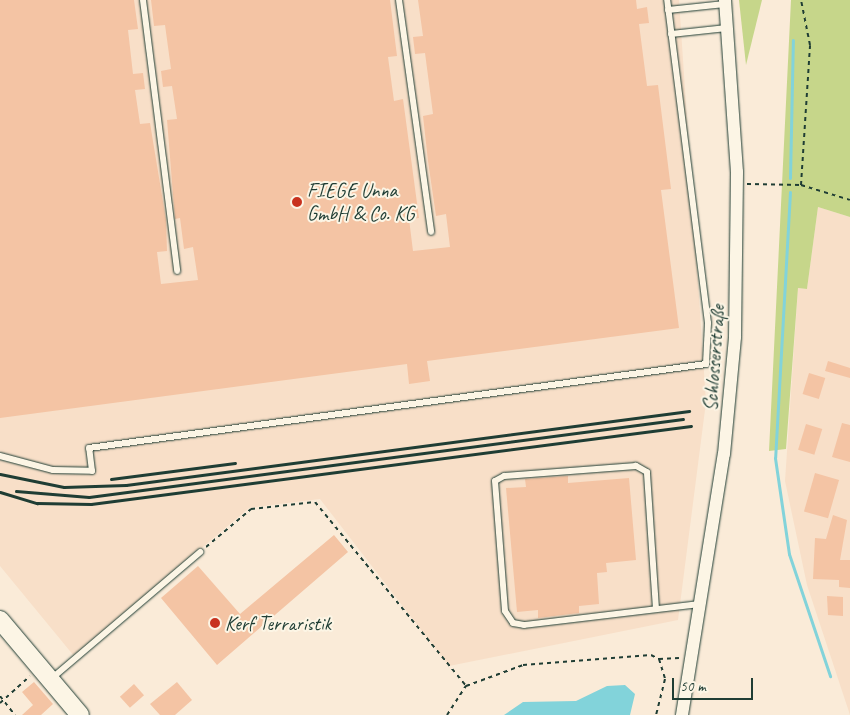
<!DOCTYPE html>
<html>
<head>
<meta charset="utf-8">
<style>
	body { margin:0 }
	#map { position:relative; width:850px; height:715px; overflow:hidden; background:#faebd8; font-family:Caveat,sans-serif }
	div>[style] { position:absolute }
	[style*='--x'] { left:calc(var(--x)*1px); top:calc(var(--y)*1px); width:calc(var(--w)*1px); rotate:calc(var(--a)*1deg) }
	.built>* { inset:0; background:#f8dfc8 }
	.green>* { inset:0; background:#c6d68a }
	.water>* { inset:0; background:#82d3da }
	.stream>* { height:3px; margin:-1.5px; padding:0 1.5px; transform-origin:1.5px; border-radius:1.5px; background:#82d3da }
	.building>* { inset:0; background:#f4c4a4; transform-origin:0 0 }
	.path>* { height:2px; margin-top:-1px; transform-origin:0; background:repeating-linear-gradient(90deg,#1f3d34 0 4px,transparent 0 8px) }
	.roads { filter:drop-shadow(0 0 1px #1f3d34) drop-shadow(0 0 1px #1f3d34) }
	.lane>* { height:6px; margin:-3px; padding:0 3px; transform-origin:3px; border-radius:3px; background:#fcf5e5 }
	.street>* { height:12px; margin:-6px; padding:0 6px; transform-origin:6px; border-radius:6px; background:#fcf5e5 }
	.secondary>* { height:18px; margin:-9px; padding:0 9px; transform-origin:9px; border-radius:9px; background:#fcf5e5 }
	.rail>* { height:3px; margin:-1.5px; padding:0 1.5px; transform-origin:1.5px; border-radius:1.5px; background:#1f3d34 }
	.dots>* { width:14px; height:14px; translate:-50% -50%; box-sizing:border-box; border:2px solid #fcf5e5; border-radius:50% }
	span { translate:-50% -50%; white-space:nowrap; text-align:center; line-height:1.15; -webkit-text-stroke:4px #fcf5e5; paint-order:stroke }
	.poi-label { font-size:20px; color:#1f3d34 }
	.left { translate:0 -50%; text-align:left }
	.street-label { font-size:20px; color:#1f3d34 }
	.scale { position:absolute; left:672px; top:678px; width:81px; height:22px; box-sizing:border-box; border:2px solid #1f3d34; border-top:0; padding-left:6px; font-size:15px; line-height:18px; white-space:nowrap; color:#1f3d34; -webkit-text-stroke:4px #fcf5e5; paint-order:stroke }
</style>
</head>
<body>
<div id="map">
	<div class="built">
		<i style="clip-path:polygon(0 0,679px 0,706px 402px,678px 620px,449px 666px,320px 499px,249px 508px,74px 656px,0 566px)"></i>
		<i style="clip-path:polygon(818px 207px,850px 217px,850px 715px,807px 585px,785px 481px,798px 288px,807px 289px)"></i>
	</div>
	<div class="green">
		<i style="clip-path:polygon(739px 0,762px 0,746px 65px)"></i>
		<i style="clip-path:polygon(791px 0,850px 0,850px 217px,818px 207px,807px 289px,798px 288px,786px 449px,769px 451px)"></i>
	</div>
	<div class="water">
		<i style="clip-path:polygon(625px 685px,635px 694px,630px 715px,504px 715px,523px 702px,576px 701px,607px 686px)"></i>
	</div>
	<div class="stream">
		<i style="--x:790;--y:178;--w:138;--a:-88.8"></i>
		<i style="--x:790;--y:192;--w:266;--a:93.2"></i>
		<i style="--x:775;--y:458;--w:97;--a:81.7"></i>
		<i style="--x:789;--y:554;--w:129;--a:71.4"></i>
	</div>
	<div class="building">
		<i style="clip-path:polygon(0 0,134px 0,138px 29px,128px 30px,133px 74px,143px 73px,145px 89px,135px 90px,140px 124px,150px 123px,166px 220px,167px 251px,157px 252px,161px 284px,198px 280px,193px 247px,184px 249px,180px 218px,175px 219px,167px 120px,177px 119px,172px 86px,163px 87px,161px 71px,171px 69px,165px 25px,154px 26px,151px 0,390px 0,397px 56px,388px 57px,394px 101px,403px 99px,419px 218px,409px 219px,413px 251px,450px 247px,446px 214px,436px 216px,428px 161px,423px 116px,433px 114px,425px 53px,415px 54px,413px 37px,423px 36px,418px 0,636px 0,637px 9px,647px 7px,649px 23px,639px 24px,647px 86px,658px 85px,671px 189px,661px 190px,679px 328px,427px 361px,430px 381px,409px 384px,407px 364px,0 418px)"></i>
		<i style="clip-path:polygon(828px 361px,850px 368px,850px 378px,825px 371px)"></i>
		<i style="left:809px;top:373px;width:17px;height:22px;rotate:17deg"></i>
		<i style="clip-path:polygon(842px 423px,850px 425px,850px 462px,832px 457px)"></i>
		<i style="left:806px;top:424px;width:17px;height:27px;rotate:17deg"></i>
		<i style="left:815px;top:473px;width:25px;height:40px;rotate:16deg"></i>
		<i style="clip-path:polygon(568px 476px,568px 483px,629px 478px,636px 560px,606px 563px,607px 572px,597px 573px,599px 604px,579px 606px,579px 613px,538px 618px,538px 610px,517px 612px,506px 488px,526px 487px,525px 479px)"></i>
		<i style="clip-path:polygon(833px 515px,847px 520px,840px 560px,850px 560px,850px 588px,839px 587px,839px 580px,813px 579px,815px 538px,826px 539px)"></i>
		<i style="clip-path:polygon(334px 535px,348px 552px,217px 665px,161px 598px,198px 566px,240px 614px)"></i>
		<i style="clip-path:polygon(827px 596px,843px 597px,843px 616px,828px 615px)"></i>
		<i style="clip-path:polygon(34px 682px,53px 704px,41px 715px,22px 715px,33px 705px,22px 692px)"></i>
		<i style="clip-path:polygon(177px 682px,192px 700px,175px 715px,160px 715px,150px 704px)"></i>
		<i style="left:134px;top:684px;width:15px;height:19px;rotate:48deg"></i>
	</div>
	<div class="path">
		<i style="--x:747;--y:184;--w:54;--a:1.1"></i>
		<i style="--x:801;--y:185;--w:51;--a:17"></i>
		<i style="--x:801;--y:185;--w:140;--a:-86.3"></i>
		<i style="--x:810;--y:45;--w:46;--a:-101.3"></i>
		<i style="--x:206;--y:547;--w:59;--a:-40.2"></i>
		<i style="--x:251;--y:509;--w:64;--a:-6.2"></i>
		<i style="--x:315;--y:502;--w:238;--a:50.6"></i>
		<i style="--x:466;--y:686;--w:61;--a:-20.2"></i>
		<i style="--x:523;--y:665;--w:128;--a:-4.5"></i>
		<i style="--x:651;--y:655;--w:9;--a:27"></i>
		<i style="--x:659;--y:659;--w:21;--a:73"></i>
		<i style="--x:665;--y:679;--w:37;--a:104"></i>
		<i style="--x:659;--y:659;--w:20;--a:-3"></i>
		<i style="--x:0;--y:696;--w:24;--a:52"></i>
		<i style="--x:0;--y:703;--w:40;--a:-42"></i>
		<i style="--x:447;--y:715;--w:35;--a:-57"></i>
	</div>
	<div class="roads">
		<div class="lane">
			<i style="--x:143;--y:0;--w:273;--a:82.8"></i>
			<i style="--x:399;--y:0;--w:234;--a:82.1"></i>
			<i style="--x:668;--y:10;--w:57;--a:-6"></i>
			<i style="--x:671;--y:34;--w:56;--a:-6.1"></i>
			<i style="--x:0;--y:456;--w:55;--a:14.8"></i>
			<i style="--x:53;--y:470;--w:39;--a:1"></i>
			<i style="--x:92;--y:471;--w:23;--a:-97"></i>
			<i style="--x:89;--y:448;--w:623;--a:-7.75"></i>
			<i style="--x:706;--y:364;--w:41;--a:-87.2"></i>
			<i style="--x:708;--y:323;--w:326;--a:-97.2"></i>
			<i style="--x:656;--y:609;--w:137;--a:-93.8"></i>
			<i style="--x:647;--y:472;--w:13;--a:-151"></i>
			<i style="--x:636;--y:466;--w:132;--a:175.7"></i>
			<i style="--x:504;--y:476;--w:10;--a:151"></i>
			<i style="--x:495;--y:481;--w:130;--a:85.6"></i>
			<i style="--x:505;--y:611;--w:14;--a:56"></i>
			<i style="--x:513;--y:623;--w:11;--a:10"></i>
			<i style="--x:524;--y:625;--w:176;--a:-6.8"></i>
			<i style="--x:51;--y:679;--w:196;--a:-40.4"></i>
		</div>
		<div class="street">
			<i style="--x:682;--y:715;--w:264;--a:-80.9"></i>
			<i style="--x:724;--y:454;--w:118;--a:-84.6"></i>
			<i style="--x:735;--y:337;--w:165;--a:-89.3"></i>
			<i style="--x:737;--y:172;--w:172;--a:-94"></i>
		</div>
		<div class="secondary">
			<i style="--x:0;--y:620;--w:124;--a:49.9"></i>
		</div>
	</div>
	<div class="rail">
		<i style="--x:0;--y:474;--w:65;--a:11.5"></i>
		<i style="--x:64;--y:487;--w:62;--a:-1.8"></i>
		<i style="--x:126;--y:485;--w:568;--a:-7.49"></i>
		<i style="--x:111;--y:479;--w:125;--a:-7.4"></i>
		<i style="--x:16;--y:491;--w:73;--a:4.7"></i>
		<i style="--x:89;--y:497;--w:599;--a:-7.48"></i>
		<i style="--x:0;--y:492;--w:39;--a:17"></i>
		<i style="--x:37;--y:503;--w:54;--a:1.1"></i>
		<i style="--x:91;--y:504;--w:605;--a:-7.41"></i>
	</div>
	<div class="dots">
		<i style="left:297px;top:202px;background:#c8321e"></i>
		<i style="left:215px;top:623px;background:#c8321e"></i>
	</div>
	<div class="poi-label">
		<span class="left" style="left:307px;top:202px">FIEGE Unna<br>GmbH &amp; Co. KG</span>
		<span class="left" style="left:225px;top:623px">Kerf Terraristik</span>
	</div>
	<div class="street-label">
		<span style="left:714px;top:358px;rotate:-86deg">Schlosserstraße</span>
	</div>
	<div class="scale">50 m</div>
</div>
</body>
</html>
